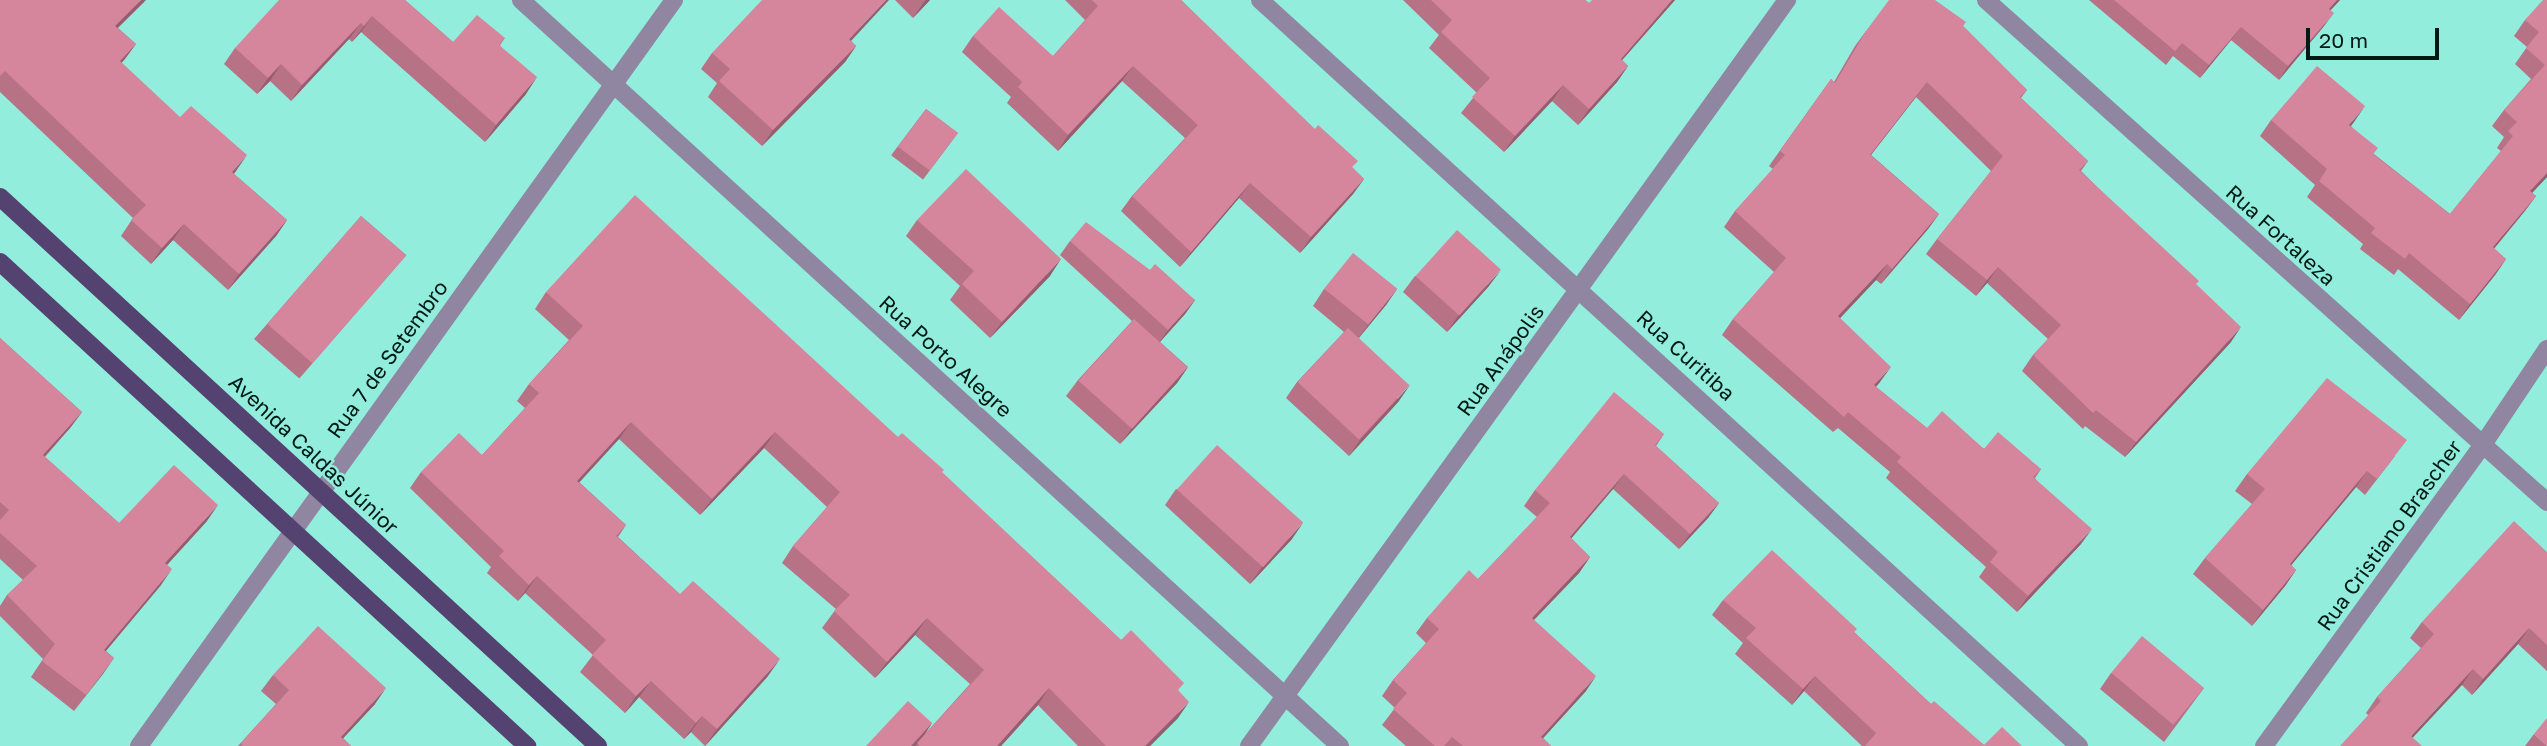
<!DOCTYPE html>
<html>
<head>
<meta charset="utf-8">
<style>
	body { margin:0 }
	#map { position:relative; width:2547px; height:746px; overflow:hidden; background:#92eddd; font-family:"Golos Text",sans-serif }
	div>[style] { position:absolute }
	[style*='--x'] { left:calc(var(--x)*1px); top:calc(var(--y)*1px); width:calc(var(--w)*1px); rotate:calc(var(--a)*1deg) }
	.minor>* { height:18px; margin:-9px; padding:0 9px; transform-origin:9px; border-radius:9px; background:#9086a1 }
	.major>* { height:18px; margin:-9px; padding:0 9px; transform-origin:9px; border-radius:9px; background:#544270 }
	.wall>* { inset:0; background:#b77286; transform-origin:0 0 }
	.shaded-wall>* { inset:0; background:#955d6d }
	.building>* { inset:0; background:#d5859c; transform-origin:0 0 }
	span { translate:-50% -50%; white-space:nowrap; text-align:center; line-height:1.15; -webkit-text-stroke:5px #92eddd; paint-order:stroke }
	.street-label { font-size:21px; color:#001915 }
	.scale { position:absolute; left:2306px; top:28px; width:133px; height:32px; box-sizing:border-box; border:4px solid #001915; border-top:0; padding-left:9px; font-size:21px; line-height:24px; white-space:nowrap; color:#001915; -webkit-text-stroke:5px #92eddd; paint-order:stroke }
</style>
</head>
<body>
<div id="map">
	<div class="minor">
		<i style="--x:521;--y:0;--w:1108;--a:42.33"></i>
		<i style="--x:1260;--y:0;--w:1108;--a:42.33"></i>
		<i style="--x:1986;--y:0;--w:753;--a:41.82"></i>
		<i style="--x:139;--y:746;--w:918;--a:-54.35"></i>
		<i style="--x:1249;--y:746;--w:920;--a:-54.2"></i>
		<i style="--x:2264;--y:746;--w:371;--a:-54"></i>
		<i style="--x:2482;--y:446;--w:117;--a:-56.2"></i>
	</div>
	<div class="major">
		<i style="--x:0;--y:197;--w:812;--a:42.55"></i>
		<i style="--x:0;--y:262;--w:716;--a:42.56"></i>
	</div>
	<div class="wall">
		<i style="clip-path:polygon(0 0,144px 2px,118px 28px,136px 44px,121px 63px,236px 171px,234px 174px,287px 220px,276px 236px,228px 290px,173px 240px,151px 264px,121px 236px,133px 218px,0 92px)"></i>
		<i style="clip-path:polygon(405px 0,453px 42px,505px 38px,500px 45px,526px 94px,485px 142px,361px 32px,352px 42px,349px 39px,291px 101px,270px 81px,257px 94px,224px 64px,235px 48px)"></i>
		<i style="clip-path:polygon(895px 0,930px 0,913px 18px)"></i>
		<i style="clip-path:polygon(1065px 0,1181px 0,1364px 179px,1353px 194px,1300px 253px,1239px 198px,1180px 267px,1121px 211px,1132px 196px,1185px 138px,1122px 81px,1058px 151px,1007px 103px,1011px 97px,962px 52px,973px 36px,1053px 56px,1085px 20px)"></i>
		<i style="clip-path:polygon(1403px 0,1585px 0,1589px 3px,1675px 0,1622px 60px,1628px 66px,1617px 82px,1578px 125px,1552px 101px,1504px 152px,1461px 113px,1477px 93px,1429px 48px,1439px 35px)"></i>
		<i style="clip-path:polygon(2089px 0,2340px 0,2330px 10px,2324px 26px,2279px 80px,2231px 40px,2200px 78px,2173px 56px,2166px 65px)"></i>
		<i style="clip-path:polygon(2547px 0,2547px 177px,2532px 193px,2536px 196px,2524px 212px,2494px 249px,2506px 259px,2495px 275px,2459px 320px,2398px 269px,2394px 275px,2360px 249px,2363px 244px,2307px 197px,2315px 185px,2260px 136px,2271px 120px,2354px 122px,2351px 126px,2374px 154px,2450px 214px,2501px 151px,2497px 148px,2504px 137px,2492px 126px,2504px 110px,2531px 79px,2515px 64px,2527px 47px,2514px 36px,2525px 20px)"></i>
		<i style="clip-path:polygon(1963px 26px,2027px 90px,2021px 98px,2088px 161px,2081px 171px,2196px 285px,2231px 342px,2125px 457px,2085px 426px,2083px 429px,2022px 371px,2033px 355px,2048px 339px,1987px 283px,1976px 296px,1926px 254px,1937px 239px,1991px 171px,1916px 97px,1871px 155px,1939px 214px,1928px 229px,1881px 284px,1876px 280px,1840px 318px,1880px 382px,1876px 387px,1927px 428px,2041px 469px,2035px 478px,2081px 544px,2017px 612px,1979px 577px,1986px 567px,1886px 478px,1890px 472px,1838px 428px,1833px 432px,1722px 335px,1733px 319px,1774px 272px,1724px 227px,1735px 211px,1773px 169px,1769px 166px,1831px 79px,1834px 82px,1855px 46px,1866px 31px)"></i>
		<i style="clip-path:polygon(851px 41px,856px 46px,845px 62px,762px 146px,708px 97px,717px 83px,701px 69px,712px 53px)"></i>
		<i style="left:926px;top:109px;width:40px;height:58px;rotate:37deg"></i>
		<i style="left:361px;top:216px;width:60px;height:163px;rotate:41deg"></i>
		<i style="clip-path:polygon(917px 220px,1050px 276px,990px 338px,950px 300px,960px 286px,906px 236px)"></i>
		<i style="clip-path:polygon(1070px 241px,1150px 270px,1195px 300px,1185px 314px,1160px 342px,1188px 367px,1177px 383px,1120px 444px,1066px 396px,1078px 380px,1132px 321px,1060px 255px)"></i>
		<i style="clip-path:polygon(1415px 276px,1489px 286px,1447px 332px,1403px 292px)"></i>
		<i style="clip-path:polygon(1324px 289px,1397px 289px,1386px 305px,1359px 338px,1399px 401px,1349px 456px,1286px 398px,1297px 382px,1344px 332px,1313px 306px)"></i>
		<i style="clip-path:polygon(546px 292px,898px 437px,942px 473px,1121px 640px,1179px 691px,1178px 718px,1150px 746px,1078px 746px,1038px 705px,1001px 746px,866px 746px,932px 723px,925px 734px,970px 684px,915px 635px,875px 678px,822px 628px,836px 609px,782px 563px,793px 546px,827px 507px,764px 448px,700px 515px,619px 439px,579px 482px,626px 525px,618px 537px,768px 676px,705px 746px,691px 732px,684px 739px,639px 697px,625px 713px,580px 672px,593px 655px,525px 593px,518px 601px,487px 573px,491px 567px,410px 488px,421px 472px,482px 455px,525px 408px,517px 401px,529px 384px,569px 340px,535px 309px)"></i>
		<i style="clip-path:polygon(0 338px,82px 412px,70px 428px,45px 457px,119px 523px,207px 521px,167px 565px,161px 585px,106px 651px,114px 658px,74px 711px,31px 677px,43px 659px,0 616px,0 606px,7px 595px,23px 580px,0 559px)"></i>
		<i style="clip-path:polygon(1664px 434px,1656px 446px,1719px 503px,1708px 518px,1679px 549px,1613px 489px,1571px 538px,1590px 557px,1579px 573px,1534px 620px,1586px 691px,1543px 738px,1551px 746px,1406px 746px,1382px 725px,1395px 708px,1382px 696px,1393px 680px,1426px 643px,1416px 633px,1427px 618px,1478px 579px,1537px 517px,1524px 506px,1535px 490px)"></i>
		<i style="clip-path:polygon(2395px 456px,2365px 495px,2356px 487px,2291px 565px,2296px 570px,2285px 586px,2252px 626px,2193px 574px,2205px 558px,2252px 504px,2235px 491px,2247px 474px)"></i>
		<i style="clip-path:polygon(1176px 489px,1292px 539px,1250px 584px,1165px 505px)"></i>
		<i style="clip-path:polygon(2547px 552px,2547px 671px,2518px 644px,2472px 695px,2462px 685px,2368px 715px,2366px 713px,2377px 697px,2421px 648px,2410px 638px,2422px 622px)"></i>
		<i style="clip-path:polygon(1723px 600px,1854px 632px,1931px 704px,1984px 745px,2022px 746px,1862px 746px,1804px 691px,1792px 705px,1735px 654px,1743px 643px,1712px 615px)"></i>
		<i style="clip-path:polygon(2111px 673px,2204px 688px,2164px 742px,2100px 689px)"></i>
		<i style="clip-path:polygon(273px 675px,375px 704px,343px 738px,351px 746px,238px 746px,276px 704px,261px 691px)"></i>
		<i style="clip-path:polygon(2534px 734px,2547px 746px,2525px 746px)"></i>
	</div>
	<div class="shaded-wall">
		<i style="clip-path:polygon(141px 0,146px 0,104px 41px,115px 26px)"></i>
		<i style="clip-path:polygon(886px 0,889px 0,838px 55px,849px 39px)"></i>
		<i style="clip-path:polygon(926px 0,930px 0,913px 18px,924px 2px)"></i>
		<i style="clip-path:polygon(1672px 0,1675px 0,1609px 75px,1621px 59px)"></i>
		<i style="clip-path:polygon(2337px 0,2340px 0,2320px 22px,2329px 9px)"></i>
		<i style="clip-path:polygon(2334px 13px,2324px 26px,2279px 80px,2288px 66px)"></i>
		<i style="clip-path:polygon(372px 16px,361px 32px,352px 42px,364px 26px)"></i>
		<i style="clip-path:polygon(361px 23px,349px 39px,291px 101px,302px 85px)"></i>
		<i style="clip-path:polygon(2241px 27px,2231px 40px,2200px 78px,2209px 65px)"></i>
		<i style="clip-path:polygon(136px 44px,125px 59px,109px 77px,120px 61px)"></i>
		<i style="clip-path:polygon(856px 46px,845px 62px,762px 146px,773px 130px)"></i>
		<i style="clip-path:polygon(281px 64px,270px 81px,257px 94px,268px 78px)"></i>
		<i style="clip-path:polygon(1133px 66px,1122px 81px,1058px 151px,1068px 135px)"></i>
		<i style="clip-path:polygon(1628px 66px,1617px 82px,1578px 125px,1589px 109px)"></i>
		<i style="clip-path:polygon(537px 77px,526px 94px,485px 142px,496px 125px)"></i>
		<i style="clip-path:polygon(1927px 82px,1916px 97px,1859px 170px,1870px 155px)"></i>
		<i style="clip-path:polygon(1563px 85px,1552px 101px,1504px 152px,1515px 136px)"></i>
		<i style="clip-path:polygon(2365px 106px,2354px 122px,2338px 141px,2349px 125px)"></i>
		<i style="clip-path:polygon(247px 155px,236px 171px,221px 187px,232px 172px)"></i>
		<i style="clip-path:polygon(2547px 173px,2547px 177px,2519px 207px,2530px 191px)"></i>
		<i style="clip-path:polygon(1364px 179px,1353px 194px,1300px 253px,1311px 237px)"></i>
		<i style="clip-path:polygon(1250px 183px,1239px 198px,1180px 267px,1191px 252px)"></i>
		<i style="clip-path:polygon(2536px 196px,2524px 212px,2481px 264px,2493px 247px)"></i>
		<i style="clip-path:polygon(1939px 214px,1928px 229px,1881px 284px,1892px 269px)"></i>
		<i style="clip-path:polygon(287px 220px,276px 236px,228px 290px,239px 274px)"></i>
		<i style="clip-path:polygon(184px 224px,173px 240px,151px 264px,162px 248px)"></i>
		<i style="clip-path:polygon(1061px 259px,1050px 276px,990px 338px,1002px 322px)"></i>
		<i style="clip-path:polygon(2506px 259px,2495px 275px,2459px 320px,2470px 304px)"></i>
		<i style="clip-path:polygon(1887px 264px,1876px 280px,1827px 332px,1838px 316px)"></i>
		<i style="clip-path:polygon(1998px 267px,1987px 283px,1976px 296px,1987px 280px)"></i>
		<i style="clip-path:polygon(1501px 270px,1489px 286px,1447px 332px,1458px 316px)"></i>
		<i style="clip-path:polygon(1397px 289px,1386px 305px,1356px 341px,1368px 325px)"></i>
		<i style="clip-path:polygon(1195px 300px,1185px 314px,1158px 344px,1168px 330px)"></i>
		<i style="clip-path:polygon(2241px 327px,2231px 342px,2125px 457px,2136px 442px)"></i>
		<i style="clip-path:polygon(1188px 367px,1177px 383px,1120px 444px,1132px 428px)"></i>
		<i style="clip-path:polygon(1891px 367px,1880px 382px,1863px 401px,1874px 385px)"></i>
		<i style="clip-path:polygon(1410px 385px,1399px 401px,1349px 456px,1360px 440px)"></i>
		<i style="clip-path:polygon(82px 412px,70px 428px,31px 471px,43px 455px)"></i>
		<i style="clip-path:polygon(631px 422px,619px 439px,566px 497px,577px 481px)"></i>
		<i style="clip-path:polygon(775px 432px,764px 448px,700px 515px,712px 499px)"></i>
		<i style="clip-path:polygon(2367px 471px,2356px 487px,2279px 580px,2290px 564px)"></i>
		<i style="clip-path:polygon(1624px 474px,1613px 489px,1559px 553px,1570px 537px)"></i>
		<i style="clip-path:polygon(1719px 503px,1708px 518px,1679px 549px,1690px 534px)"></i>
		<i style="clip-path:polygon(218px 505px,207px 521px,154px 579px,165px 563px)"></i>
		<i style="clip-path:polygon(1303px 523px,1292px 539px,1250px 584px,1262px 567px)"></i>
		<i style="clip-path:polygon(2092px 529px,2081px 544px,2017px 612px,2028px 596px)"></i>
		<i style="clip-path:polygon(1590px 557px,1579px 573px,1521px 633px,1532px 618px)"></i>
		<i style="clip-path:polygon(172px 569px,161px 585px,93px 666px,104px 650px)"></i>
		<i style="clip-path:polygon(2296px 570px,2285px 586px,2252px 626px,2263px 610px)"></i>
		<i style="clip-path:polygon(537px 576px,525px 593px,518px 601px,529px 585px)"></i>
		<i style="clip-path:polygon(927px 618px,915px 635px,875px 678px,887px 662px)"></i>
		<i style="clip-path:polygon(2529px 628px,2518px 644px,2472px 695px,2483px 679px)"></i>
		<i style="clip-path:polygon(114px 658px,103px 674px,74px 711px,86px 695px)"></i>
		<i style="clip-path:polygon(780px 659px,768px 676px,705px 746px,717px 729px)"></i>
		<i style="clip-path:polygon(2473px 669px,2462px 685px,2405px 746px,2411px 736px)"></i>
		<i style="clip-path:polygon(1596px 676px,1586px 691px,1536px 746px,1541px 737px)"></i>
		<i style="clip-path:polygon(1815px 676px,1804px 691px,1792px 705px,1803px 689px)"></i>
		<i style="clip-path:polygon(651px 681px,639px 697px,625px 713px,636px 696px)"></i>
		<i style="clip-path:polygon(386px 688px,375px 704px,336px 746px,341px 737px)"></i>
		<i style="clip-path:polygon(1049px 688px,1038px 705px,1001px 746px,997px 746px)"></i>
		<i style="clip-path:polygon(1189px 702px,1178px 718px,1150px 746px,1145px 746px)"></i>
		<i style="clip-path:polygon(702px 716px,691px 732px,684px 739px,696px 723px)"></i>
		<i style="clip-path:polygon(932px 723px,921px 740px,915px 746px,911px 746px)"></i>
	</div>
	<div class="building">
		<i style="clip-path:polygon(0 0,141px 0,115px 26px,136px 44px,120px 61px,180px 117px,191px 106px,247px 155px,232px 172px,287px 220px,239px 274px,184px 224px,162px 248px,131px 220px,146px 205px,5px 71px,0 76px)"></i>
		<i style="clip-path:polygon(279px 0,405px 0,453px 42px,477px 15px,505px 38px,499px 45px,537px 77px,496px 125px,372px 16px,364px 26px,361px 23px,302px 85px,281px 64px,268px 78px,235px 48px)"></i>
		<i style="clip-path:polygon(762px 0,886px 0,849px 39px,856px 46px,773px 130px,719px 81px,730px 69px,712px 53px)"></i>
		<i style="clip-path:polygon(1092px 0,1181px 0,1315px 129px,1318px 125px,1358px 161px,1352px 167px,1364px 179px,1311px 237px,1250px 183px,1191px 252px,1132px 196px,1198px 125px,1133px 66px,1068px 135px,1018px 87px,1022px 82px,973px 36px,999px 7px,1053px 56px,1098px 6px)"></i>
		<i style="clip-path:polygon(1431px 0,1585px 0,1589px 3px,1592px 0,1672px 0,1621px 59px,1628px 66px,1589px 109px,1563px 85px,1515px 136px,1472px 97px,1490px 78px,1441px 32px,1452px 20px)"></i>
		<i style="clip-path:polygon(1889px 0,1935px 0,1966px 22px,1963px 26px,2027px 90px,2020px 97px,2088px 161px,2079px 170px,2199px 281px,2196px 284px,2241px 327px,2136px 442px,2096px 410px,2093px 413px,2033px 355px,2061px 325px,1998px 267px,1987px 280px,1937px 239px,2003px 156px,1927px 82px,1870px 155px,1939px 214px,1892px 269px,1887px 264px,1838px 316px,1891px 367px,1874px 385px,1927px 428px,1942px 411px,1984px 449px,1998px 432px,2041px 469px,2033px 477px,2092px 529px,2028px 596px,1990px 562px,1998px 552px,1897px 462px,1901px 457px,1848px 412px,1844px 417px,1733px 319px,1786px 258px,1735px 211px,1785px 155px,1780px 151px,1831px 79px,1835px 83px,1866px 31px)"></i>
		<i style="clip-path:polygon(2114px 0,2337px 0,2329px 9px,2334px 13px,2288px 66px,2241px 27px,2209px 65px,2182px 43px,2175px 51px)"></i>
		<i style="clip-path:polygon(2543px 0,2547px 0,2547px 173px,2530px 191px,2536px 196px,2493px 247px,2506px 259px,2470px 304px,2409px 253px,2405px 259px,2371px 233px,2375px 228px,2319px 181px,2327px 169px,2271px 120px,2317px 66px,2365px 106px,2349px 125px,2378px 148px,2373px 154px,2450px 214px,2513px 136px,2508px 131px,2517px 122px,2504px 110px,2545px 65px,2526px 48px,2539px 32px,2525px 20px)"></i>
		<i style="left:926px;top:109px;width:40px;height:47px;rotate:37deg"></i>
		<i style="clip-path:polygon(966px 169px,1061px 259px,1002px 322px,962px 284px,974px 271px,917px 220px)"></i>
		<i style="clip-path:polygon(635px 195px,898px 437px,902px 433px,944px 470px,942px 472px,1121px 640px,1131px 630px,1184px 683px,1178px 690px,1189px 702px,1145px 746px,1106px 746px,1049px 688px,997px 746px,920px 746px,917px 743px,984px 670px,927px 618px,887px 662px,834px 611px,850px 595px,793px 546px,840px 492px,775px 432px,712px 499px,631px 422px,577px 481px,626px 525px,616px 536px,680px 594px,693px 581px,780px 659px,717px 729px,702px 716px,696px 723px,651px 681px,636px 696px,592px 655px,606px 640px,537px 576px,529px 585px,499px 556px,504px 551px,421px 472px,459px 433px,482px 455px,539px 393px,529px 384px,583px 326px,546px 292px)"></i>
		<i style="left:361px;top:216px;width:60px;height:143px;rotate:41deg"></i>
		<i style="clip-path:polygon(1086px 222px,1150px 270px,1155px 264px,1195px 300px,1168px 330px,1070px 241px)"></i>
		<i style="left:1457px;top:230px;width:59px;height:62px;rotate:42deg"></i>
		<i style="left:1353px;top:253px;width:57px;height:46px;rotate:39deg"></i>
		<i style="left:1134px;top:319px;width:72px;height:83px;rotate:42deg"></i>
		<i style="left:1348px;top:328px;width:84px;height:74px;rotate:43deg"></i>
		<i style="clip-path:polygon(0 338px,82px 412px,43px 455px,119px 523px,174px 465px,218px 505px,165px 563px,172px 569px,104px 650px,114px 658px,86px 695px,42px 661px,55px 644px,7px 595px,37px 566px,0 533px,0 520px,9px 510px,0 502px)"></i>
		<i style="clip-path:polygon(2327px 378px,2407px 440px,2377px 479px,2367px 471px,2290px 564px,2296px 570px,2263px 610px,2205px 558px,2265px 489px,2247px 474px)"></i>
		<i style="clip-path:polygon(1614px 392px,1664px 434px,1655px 445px,1719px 503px,1690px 534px,1624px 474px,1570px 537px,1590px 557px,1532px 618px,1596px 676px,1541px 737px,1551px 746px,1463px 746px,1452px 737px,1444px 746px,1435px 746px,1393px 709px,1407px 693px,1393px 680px,1439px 629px,1427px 618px,1469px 570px,1478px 579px,1550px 503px,1535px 490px)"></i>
		<i style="left:1217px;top:445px;width:116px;height:60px;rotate:42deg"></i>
		<i style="clip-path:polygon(2514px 521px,2547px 552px,2547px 645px,2529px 628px,2483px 679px,2473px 669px,2411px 736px,2422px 746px,2340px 746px,2381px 701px,2377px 697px,2434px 634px,2422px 622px)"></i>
		<i style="clip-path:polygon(1772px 550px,1857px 629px,1854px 632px,1931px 704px,1934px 701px,1984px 745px,2002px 727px,2022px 746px,1865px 746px,1876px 733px,1815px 676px,1803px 689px,1746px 638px,1756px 628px,1723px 600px)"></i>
		<i style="clip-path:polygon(318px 626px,386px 688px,341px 737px,351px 746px,241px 746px,243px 745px,241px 743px,289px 690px,273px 675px)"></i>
		<i style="left:2142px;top:636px;width:81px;height:48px;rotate:40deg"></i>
		<i style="clip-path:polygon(908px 701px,932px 723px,911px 746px,866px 746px)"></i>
		<i style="clip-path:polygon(2547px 718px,2547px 746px,2534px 734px)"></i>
	</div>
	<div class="street-label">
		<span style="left:2281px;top:235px;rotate:42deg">Rua Fortaleza</span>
		<span style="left:1686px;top:355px;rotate:42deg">Rua Curitiba</span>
		<span style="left:946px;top:356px;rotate:42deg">Rua Porto Alegre</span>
		<span style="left:387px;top:359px;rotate:-54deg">Rua 7 de Setembro</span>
		<span style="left:1500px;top:360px;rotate:-54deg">Rua Anápolis</span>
		<span style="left:314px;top:454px;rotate:43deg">Avenida Caldas Júnior</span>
		<span style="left:2389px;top:535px;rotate:-54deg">Rua Cristiano Brascher</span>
	</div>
	<div class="scale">20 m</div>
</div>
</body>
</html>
